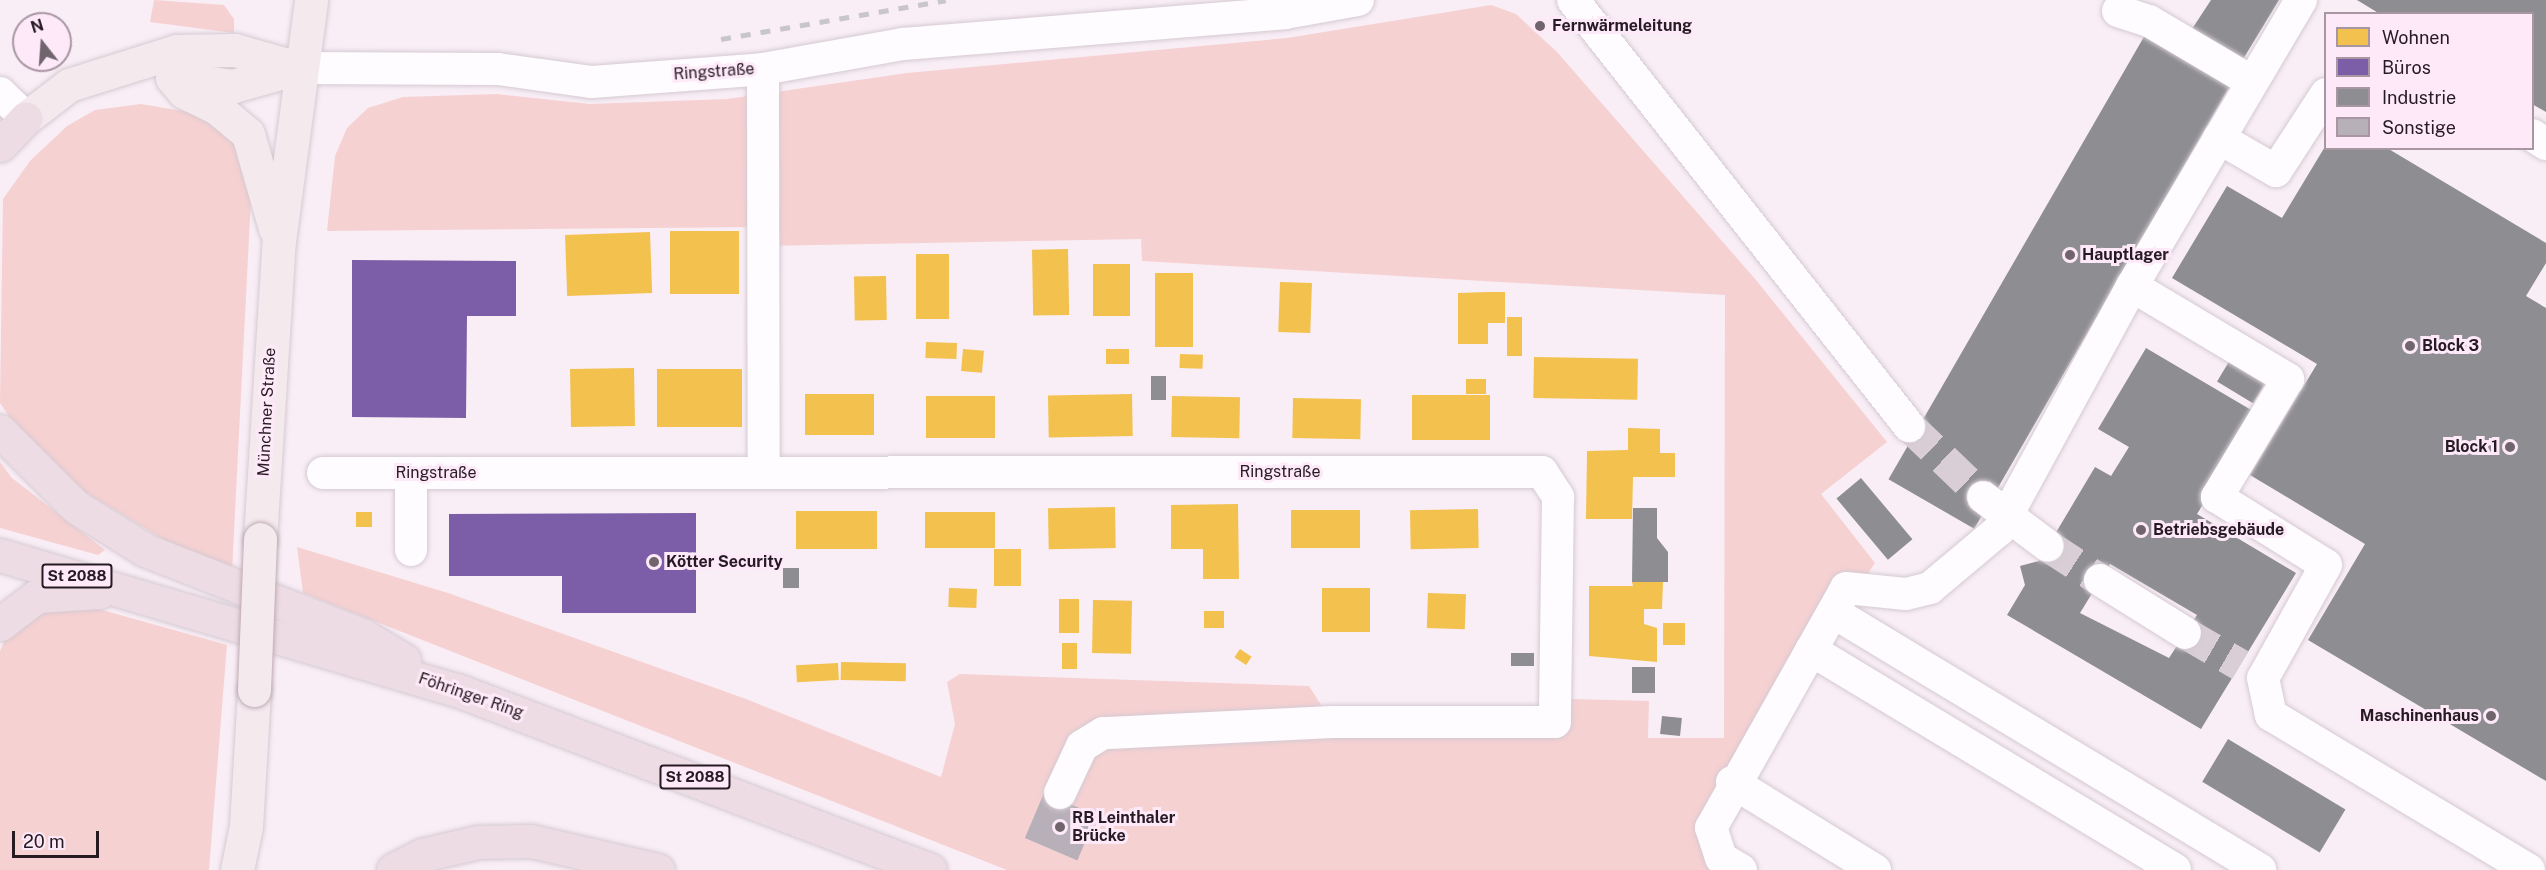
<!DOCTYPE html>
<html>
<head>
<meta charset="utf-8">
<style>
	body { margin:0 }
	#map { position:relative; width:2546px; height:870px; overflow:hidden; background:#f9eef6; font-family:"Public Sans",sans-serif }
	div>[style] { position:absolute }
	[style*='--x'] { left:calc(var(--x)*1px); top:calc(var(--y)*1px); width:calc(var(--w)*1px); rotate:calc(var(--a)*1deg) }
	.green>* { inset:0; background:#f6d1d2 }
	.homes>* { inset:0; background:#f2c14e; transform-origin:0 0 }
	.offices>* { inset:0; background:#7b5ea7 }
	.industry>* { inset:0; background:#8d8d92; transform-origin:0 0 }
	.building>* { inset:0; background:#b8b0b9; transform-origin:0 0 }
	.minor-tunnel>* { height:32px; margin-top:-16px; transform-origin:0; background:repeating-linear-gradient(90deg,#d9ced6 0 32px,transparent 0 48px) }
	.roads { filter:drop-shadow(0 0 2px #d5cad2) drop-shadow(0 0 2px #d5cad2) }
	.minor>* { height:32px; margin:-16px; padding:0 16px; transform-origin:16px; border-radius:16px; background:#fefcfe }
	.major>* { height:33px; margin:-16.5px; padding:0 16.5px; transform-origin:16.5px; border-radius:16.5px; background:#f4eaee }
	.highway>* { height:33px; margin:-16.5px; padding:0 16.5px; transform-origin:16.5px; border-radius:16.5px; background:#eddce3 }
	.rail>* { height:4.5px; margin-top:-2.25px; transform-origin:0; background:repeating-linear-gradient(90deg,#c9c6c9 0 10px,transparent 0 20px) }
	.bridges { filter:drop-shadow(0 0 2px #c0aab4) drop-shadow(0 0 2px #c0aab4) }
	.major-bridge>* { height:33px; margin:-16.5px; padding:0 16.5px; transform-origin:16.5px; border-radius:16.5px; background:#f4eaee }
	.dots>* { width:16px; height:16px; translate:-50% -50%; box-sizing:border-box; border:3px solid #fee9f8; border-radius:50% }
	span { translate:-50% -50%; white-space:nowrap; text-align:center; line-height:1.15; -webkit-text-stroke:6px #fee9f8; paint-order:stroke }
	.shield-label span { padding:2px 4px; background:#fee9f8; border:2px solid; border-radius:4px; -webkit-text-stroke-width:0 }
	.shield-label { font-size:15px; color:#261a23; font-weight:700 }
	.poi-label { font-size:16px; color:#261a23; font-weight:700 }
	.left { translate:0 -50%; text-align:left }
	.right { translate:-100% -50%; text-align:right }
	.street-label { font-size:16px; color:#261a23 }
	.legend { position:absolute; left:2324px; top:12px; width:210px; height:138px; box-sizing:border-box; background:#fee9f8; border:2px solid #a896a3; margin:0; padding:8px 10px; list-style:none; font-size:18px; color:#261a23 }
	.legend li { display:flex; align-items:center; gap:12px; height:30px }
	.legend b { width:30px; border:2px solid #a896a3 }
	.north { position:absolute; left:12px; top:12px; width:60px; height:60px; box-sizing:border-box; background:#fee9f8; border:2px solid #a896a3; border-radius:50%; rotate:343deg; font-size:16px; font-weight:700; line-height:24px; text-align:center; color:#261a23 }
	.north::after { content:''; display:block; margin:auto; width:21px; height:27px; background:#70646d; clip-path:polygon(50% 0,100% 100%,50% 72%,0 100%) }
	.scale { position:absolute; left:12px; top:831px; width:87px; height:27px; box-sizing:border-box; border:3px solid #261a23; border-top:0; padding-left:8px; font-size:18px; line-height:21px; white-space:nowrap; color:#261a23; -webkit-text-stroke:4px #fee9f8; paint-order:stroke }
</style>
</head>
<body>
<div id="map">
	<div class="green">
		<i style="clip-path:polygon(154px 0,224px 5px,234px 19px,234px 33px,150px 22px)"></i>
		<i style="clip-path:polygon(1491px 5px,1516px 14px,1557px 52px,1756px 280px,1887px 442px,1821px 494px,1875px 563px,1696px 830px,1706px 860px,1721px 870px,1007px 870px,303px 593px,297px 547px,448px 593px,746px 699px,941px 777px,955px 724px,947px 682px,960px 674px,1309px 686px,1332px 722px,1491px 733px,1570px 730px,1570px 699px,1649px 701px,1648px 738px,1724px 738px,1725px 295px,1142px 261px,1141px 239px,762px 246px,761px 227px,327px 231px,335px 156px,347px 128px,368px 108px,403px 97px,497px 94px,590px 104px,727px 99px,907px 73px,1287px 38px)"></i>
		<i style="clip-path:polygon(141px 104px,213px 116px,241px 145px,252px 179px,232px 571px,176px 547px,83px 491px,24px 439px,0 403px,3px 199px,30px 161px,67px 126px,95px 110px)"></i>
		<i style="clip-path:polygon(0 462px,12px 478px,105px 550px,98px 555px,0 528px)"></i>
		<i style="clip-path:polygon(88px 606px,227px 645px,209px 870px,0 870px,0 651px,7px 634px,50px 608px)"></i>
	</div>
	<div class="homes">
		<i style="left:670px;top:231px;width:69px;height:63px"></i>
		<i style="left:650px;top:232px;width:61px;height:85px;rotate:88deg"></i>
		<i style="left:1068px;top:249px;width:66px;height:36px;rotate:89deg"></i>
		<i style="left:916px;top:254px;width:33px;height:65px"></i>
		<i style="left:1130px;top:264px;width:52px;height:37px;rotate:90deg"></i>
		<i style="left:1193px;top:273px;width:74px;height:38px;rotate:90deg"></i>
		<i style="left:886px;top:276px;width:44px;height:32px;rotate:89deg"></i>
		<i style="left:1280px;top:282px;width:32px;height:50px;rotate:2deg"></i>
		<i style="clip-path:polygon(1488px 292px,1505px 292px,1505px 323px,1488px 323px,1488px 344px,1458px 344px,1458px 293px)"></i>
		<i style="left:1507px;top:317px;width:15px;height:39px"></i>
		<i style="left:926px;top:342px;width:31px;height:16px;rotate:2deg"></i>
		<i style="left:963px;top:349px;width:21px;height:22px;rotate:5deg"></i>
		<i style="left:1106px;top:349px;width:23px;height:15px"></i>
		<i style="left:1180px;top:354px;width:23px;height:14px;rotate:2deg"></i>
		<i style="left:1534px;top:357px;width:104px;height:41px;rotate:1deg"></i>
		<i style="left:634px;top:368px;width:58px;height:64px;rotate:89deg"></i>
		<i style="left:742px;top:369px;width:58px;height:85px;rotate:90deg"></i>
		<i style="left:1466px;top:379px;width:20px;height:15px"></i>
		<i style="left:805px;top:394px;width:69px;height:41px"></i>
		<i style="left:1132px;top:394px;width:42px;height:84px;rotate:89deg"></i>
		<i style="left:1412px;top:395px;width:78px;height:45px"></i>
		<i style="left:926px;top:396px;width:69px;height:42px"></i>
		<i style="left:1172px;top:396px;width:68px;height:41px;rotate:1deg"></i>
		<i style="left:1293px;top:398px;width:68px;height:40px;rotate:1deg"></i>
		<i style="clip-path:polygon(1628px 428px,1660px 429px,1660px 453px,1675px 453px,1675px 477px,1633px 477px,1632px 519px,1586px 519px,1587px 451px,1628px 450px)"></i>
		<i style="clip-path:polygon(1238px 504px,1239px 579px,1203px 579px,1203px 549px,1171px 549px,1171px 505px)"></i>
		<i style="left:1115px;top:507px;width:41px;height:67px;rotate:89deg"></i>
		<i style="left:1478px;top:509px;width:39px;height:68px;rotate:89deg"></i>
		<i style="left:1291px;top:510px;width:69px;height:38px"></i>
		<i style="left:796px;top:511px;width:81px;height:38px"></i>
		<i style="left:356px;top:512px;width:16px;height:15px"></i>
		<i style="left:995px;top:512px;width:36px;height:70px;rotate:90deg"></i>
		<i style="left:1021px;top:549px;width:37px;height:27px;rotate:90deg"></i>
		<i style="clip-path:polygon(1632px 582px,1663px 582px,1662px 609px,1644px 609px,1644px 624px,1657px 628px,1657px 662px,1589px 656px,1589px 586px,1633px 586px)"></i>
		<i style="left:949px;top:588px;width:28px;height:19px;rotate:2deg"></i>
		<i style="left:1370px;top:588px;width:44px;height:48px;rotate:90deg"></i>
		<i style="left:1428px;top:593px;width:38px;height:35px;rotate:2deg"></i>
		<i style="left:1059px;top:599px;width:20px;height:34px"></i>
		<i style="left:1093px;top:600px;width:39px;height:53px;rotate:1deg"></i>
		<i style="left:1204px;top:611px;width:20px;height:17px"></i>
		<i style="left:1663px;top:623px;width:22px;height:22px"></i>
		<i style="left:1062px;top:643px;width:15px;height:26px"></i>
		<i style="left:1240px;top:649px;width:14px;height:10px;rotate:34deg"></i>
		<i style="left:841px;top:662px;width:65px;height:18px;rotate:1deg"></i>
		<i style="left:838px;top:663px;width:17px;height:42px;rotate:87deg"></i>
	</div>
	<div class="offices">
		<i style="clip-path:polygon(352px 260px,516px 261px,516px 316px,467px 316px,466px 418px,352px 417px)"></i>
		<i style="clip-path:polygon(696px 513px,696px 613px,562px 613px,562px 576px,449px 576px,449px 514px)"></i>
	</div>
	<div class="industry">
		<i style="clip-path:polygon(2211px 0,2279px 0,2242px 61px,2192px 29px)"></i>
		<i style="clip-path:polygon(2357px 0,2546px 0,2546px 112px,2532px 104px,2532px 14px,2380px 14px)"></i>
		<i style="left:2145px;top:35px;width:99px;height:513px;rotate:30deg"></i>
		<i style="clip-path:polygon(2326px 145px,2387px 148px,2546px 243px,2546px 263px,2526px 296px,2546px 308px,2546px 781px,2308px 640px,2365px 544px,2250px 475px,2317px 364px,2172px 278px,2227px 186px,2282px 218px)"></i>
		<i style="clip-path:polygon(evenodd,2146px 348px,2258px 414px,2197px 514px,2296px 573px,2201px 729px,2007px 615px,2025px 585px,2020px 566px,2039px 561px,2095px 467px,2111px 476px,2129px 447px,2098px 429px,2146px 348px,2110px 564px,2197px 615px,2169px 658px,2080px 613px,2110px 564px)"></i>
		<i style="left:2233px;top:355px;width:42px;height:31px;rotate:31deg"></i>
		<i style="left:1151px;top:376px;width:15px;height:24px"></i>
		<i style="left:1861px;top:478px;width:80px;height:32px;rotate:50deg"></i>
		<i style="clip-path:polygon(1633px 508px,1657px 508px,1657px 538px,1668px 552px,1668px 582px,1632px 582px)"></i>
		<i style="left:783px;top:568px;width:16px;height:20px"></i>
		<i style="left:1511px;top:653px;width:23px;height:13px"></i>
		<i style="left:1632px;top:667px;width:23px;height:26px"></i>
		<i style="left:1662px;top:716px;width:20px;height:18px;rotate:6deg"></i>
		<i style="left:2228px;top:739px;width:137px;height:50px;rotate:31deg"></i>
	</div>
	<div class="building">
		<i style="left:1044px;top:793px;width:57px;height:49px;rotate:23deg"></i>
	</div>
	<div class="minor-tunnel">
		<i style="--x:1909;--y:426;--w:103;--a:43.8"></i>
		<i style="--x:2048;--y:546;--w:62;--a:33.2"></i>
		<i style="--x:2185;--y:633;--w:64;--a:30.2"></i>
	</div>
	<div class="roads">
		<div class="minor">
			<i style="--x:1573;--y:0;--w:543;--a:51.74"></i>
			<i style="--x:2118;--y:11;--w:33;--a:18"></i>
			<i style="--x:2149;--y:21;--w:120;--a:30.6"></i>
			<i style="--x:298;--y:68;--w:200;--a:0.3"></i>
			<i style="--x:498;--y:69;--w:95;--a:7.9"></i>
			<i style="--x:592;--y:82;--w:171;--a:-4.3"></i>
			<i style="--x:763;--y:69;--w:403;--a:89.9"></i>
			<i style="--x:763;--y:69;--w:142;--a:-10.1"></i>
			<i style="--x:903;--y:44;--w:383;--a:-4.6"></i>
			<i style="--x:1285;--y:13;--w:74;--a:-10.1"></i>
			<i style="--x:0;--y:93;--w:36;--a:44"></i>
			<i style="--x:2532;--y:135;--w:17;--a:33"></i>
			<i style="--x:2219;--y:138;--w:66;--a:30.1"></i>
			<i style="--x:2276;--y:171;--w:92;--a:-57"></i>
			<i style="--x:2132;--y:286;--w:182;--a:30.8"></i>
			<i style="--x:2288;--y:379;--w:138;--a:121"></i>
			<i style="--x:2217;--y:497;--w:128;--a:32"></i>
			<i style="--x:2326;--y:565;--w:129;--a:119.1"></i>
			<i style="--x:2263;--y:678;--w:38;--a:78"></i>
			<i style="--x:2271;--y:715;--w:301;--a:31"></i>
			<i style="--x:323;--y:473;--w:1219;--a:-0.05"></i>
			<i style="--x:1542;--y:472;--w:30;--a:57"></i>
			<i style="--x:1558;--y:497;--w:225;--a:90.8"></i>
			<i style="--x:1555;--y:722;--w:223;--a:180"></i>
			<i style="--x:1332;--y:722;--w:229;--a:177.2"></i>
			<i style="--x:1103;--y:733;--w:25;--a:148"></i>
			<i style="--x:1082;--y:746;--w:52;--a:115.1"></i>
			<i style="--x:411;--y:473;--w:77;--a:90"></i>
			<i style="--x:1983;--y:497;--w:81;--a:37"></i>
			<i style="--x:2100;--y:580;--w:100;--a:31.9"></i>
			<i style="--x:1833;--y:612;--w:499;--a:31.1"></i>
			<i style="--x:1811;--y:650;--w:425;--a:31.1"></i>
			<i style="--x:1732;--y:782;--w:168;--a:31.6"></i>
			<i style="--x:1741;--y:870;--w:23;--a:-149"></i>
			<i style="--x:1721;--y:858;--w:32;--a:-108"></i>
			<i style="--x:1711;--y:828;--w:275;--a:-60.6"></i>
			<i style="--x:1846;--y:588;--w:60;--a:5.7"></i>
			<i style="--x:1906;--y:594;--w:25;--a:-14"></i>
			<i style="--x:1930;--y:588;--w:90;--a:-40"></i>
			<i style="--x:1999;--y:530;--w:278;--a:-61.4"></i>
			<i style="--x:2132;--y:286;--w:332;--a:-59.4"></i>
		</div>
		<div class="major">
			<i style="--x:172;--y:78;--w:18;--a:49"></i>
			<i style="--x:184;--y:92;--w:37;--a:26"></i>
			<i style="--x:217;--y:108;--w:40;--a:40"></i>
			<i style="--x:248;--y:134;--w:98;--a:74"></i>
			<i style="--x:174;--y:78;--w:60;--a:7.7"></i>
			<i style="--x:233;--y:86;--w:67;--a:-15.5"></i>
			<i style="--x:26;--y:118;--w:54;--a:-37.5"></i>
			<i style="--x:69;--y:85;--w:113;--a:-17.5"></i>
			<i style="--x:177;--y:51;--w:58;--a:-1"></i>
			<i style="--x:235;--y:50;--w:66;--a:15.9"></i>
			<i style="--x:260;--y:539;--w:299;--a:-86.4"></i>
			<i style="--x:279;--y:241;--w:243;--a:-82.4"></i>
			<i style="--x:237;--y:870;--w:45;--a:-78.4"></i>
			<i style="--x:246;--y:826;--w:136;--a:-86.6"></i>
		</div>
		<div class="highway">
			<i style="--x:0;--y:145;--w:37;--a:-46"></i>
			<i style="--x:0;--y:431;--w:107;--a:45"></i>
			<i style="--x:76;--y:507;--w:81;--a:31.9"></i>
			<i style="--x:145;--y:550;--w:233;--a:21.4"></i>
			<i style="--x:362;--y:635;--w:49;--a:30.8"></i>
			<i style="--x:0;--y:555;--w:477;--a:16.5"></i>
			<i style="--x:457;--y:690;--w:506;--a:20.83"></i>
			<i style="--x:0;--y:624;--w:46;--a:-37.1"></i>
			<i style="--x:37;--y:596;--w:62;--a:-3.7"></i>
			<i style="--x:393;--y:870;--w:33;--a:-27"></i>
			<i style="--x:422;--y:855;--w:57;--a:-13.1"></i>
			<i style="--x:478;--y:842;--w:53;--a:-1.1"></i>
			<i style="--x:531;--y:841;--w:130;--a:12.9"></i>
		</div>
	</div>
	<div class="rail">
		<i style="--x:721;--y:39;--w:228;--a:-9.8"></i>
	</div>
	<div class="bridges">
		<div class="major-bridge">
			<i style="--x:254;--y:690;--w:151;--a:-87.7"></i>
		</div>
	</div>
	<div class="dots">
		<i style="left:1540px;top:26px;background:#70646d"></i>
		<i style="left:2070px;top:255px;background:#70646d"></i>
		<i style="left:2410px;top:346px;background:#70646d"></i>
		<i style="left:2510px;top:447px;background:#70646d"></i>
		<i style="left:2141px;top:530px;background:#70646d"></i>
		<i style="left:654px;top:562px;background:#70646d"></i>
		<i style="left:2491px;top:716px;background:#70646d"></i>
		<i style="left:1060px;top:827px;background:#70646d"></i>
	</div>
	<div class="shield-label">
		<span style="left:77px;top:576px">St 2088</span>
		<span style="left:695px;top:777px">St 2088</span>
	</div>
	<div class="poi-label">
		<span class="left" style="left:1552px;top:26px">Fernwärmeleitung</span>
		<span class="left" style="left:2082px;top:255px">Hauptlager</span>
		<span class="left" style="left:2422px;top:346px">Block 3</span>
		<span class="right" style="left:2498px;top:447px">Block 1</span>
		<span class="left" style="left:2153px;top:530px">Betriebsgebäude</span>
		<span class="left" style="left:666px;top:562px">Kötter Security</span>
		<span class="right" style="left:2479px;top:716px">Maschinenhaus</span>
		<span class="left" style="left:1072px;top:827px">RB Leinthaler<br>Brücke</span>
	</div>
	<div class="street-label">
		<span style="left:714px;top:72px;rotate:-4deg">Ringstraße</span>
		<span style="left:267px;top:412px;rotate:-87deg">Münchner Straße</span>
		<span style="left:1280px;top:472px">Ringstraße</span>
		<span style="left:436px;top:473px">Ringstraße</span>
		<span style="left:471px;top:696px;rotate:19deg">Föhringer Ring</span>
	</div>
	<ul class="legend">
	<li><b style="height:16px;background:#f2c14e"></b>Wohnen</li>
	<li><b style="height:16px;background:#7b5ea7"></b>Büros</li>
	<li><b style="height:16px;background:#8d8d92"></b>Industrie</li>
	<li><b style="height:16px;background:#b8b0b9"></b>Sonstige</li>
	</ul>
	<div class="north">N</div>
	<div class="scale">20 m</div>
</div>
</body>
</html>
